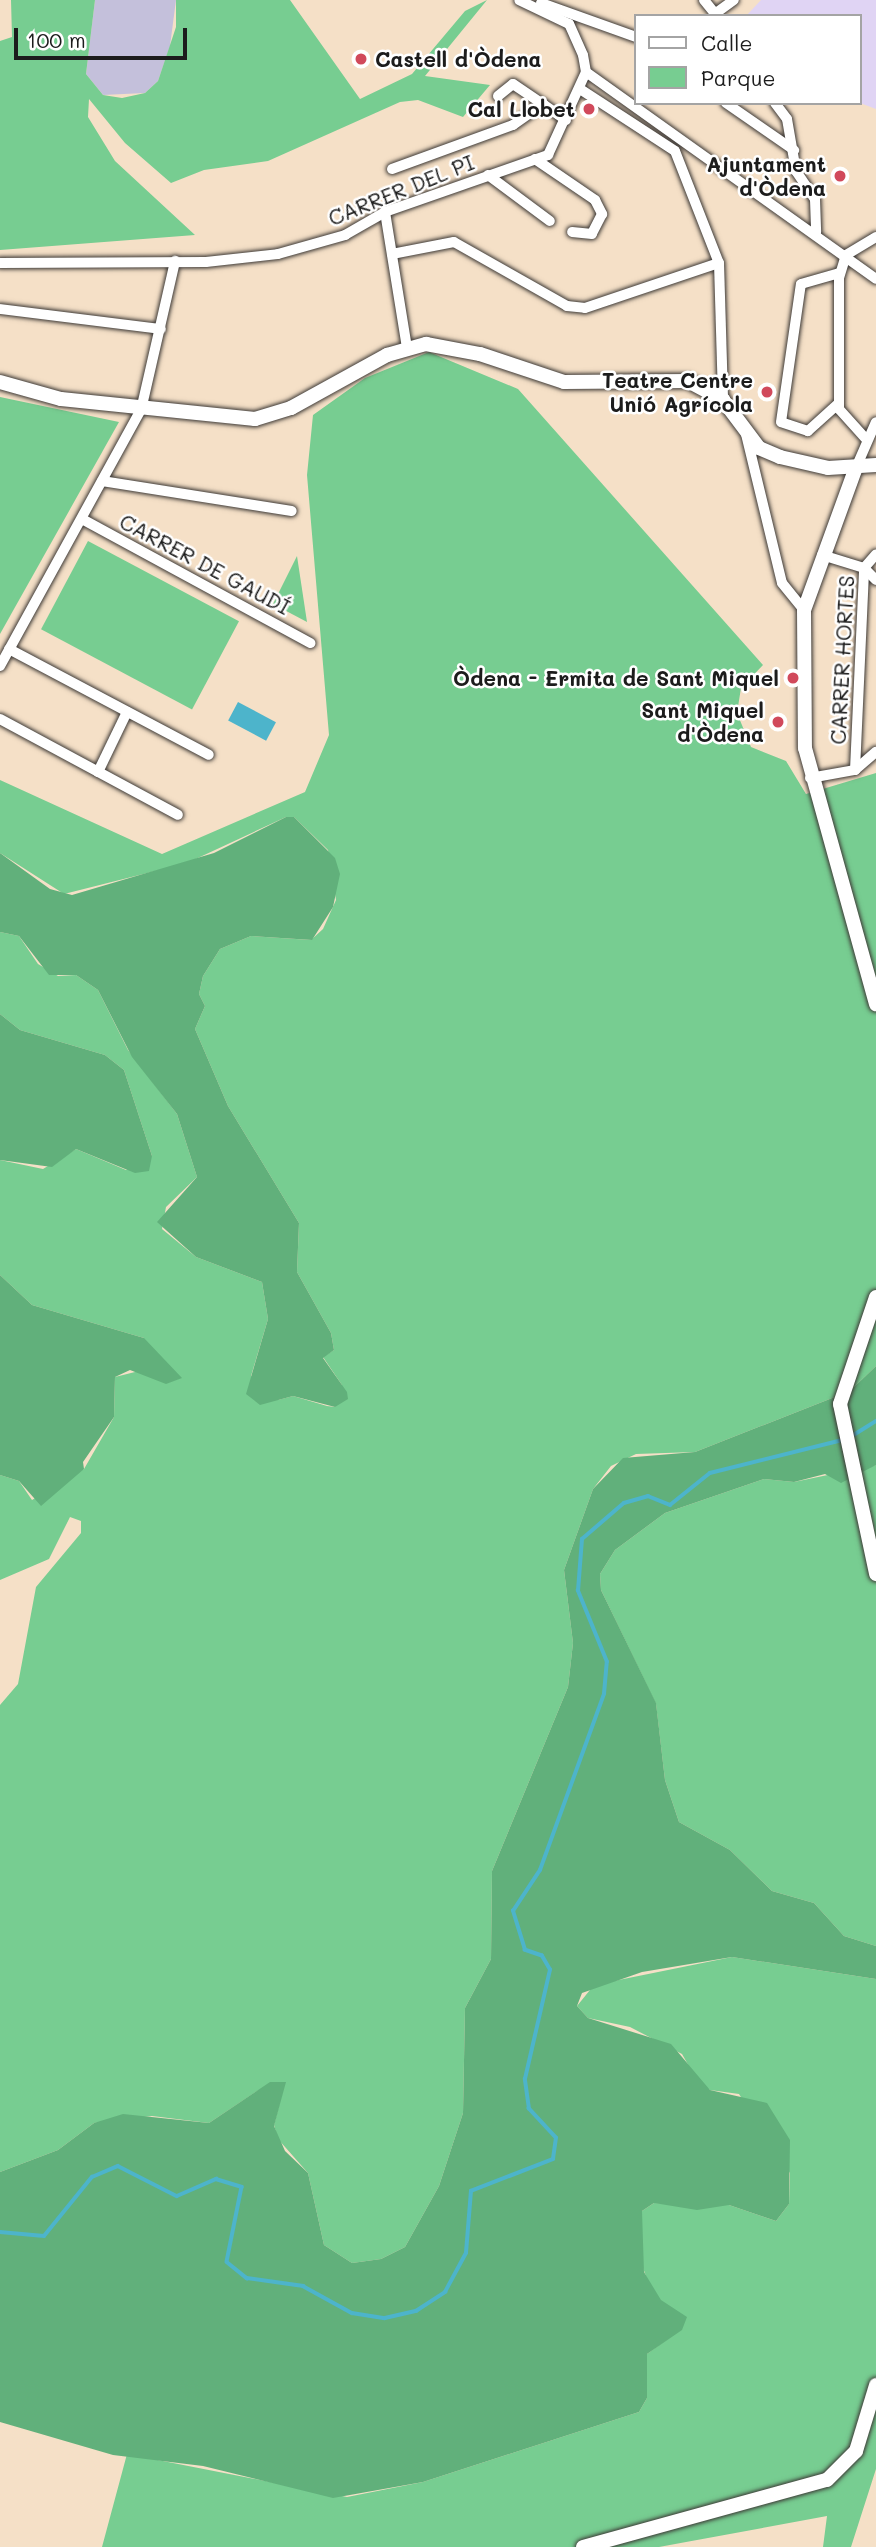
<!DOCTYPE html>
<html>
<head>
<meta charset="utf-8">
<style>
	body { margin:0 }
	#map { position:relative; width:876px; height:2547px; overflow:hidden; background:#f5e0c7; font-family:Mali,sans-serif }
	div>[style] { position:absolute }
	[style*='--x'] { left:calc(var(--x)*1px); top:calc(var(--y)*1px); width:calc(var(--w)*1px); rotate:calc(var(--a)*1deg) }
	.built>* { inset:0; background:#e0d4f4 }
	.industrial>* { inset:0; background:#c4c0db }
	.green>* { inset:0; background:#77cd91; transform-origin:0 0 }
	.forest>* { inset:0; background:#61b07b }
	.water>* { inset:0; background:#4db4cb; transform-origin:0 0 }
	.stream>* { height:3.5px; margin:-1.75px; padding:0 1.75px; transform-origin:1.75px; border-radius:1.75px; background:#4db4cb }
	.roads { filter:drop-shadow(0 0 2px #3d3936) drop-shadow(0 0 2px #3d3936) }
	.minor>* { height:10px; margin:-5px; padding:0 5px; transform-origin:5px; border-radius:5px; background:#fff }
	.tertiary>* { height:14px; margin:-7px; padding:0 7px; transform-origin:7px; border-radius:7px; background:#fff }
	.dots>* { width:19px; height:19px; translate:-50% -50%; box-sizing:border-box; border:4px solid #fff; border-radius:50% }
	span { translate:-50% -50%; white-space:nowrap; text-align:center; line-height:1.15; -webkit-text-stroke:5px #fff; paint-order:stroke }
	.poi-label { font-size:21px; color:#1c1c1c; font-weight:700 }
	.left { translate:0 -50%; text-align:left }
	.right { translate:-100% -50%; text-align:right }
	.street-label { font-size:21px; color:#1c1c1c }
	.legend { position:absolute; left:634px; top:14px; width:228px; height:91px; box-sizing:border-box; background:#fff; border:2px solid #a4a4a4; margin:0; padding:9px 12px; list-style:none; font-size:21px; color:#1c1c1c }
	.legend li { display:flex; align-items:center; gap:14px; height:35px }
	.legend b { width:35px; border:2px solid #a4a4a4 }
	.scale { position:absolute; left:14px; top:28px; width:173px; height:32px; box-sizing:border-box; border:4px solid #1c1c1c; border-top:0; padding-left:9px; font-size:21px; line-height:24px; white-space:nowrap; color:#1c1c1c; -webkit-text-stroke:5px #fff; paint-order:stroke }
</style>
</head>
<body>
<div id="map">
	<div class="built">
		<i style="clip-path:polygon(761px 0,876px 0,876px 109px,860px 103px,860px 16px,746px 16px)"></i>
	</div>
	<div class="industrial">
		<i style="clip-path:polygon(95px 0,176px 0,170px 46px,158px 81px,145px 93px,103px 95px,86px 74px)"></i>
	</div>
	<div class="green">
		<i style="clip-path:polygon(11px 0,95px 0,86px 74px,103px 95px,122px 98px,145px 93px,158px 81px,176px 27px,176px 0,290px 0,360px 99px,412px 74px,465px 11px,487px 0,425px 76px,490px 85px,463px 117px,418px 100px,400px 102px,268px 161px,204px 170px,171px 183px,125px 143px,89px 99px,88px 117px,115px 161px,195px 235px,0 250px,0 41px,12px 37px)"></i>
		<i style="clip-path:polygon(429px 352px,518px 389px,763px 665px,741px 688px,737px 713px,751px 747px,786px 761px,806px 794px,876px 773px,876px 1366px,850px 1391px,695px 1452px,636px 1454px,611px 1466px,593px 1489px,564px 1570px,573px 1643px,568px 1687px,492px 1871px,491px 1959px,465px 2008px,463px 2113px,439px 2186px,405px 2247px,381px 2259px,352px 2263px,324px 2245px,308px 2173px,278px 2139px,274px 2125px,285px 2082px,257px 2091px,209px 2123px,152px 2116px,94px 2123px,58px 2150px,0 2172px,0 1705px,18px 1684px,36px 1587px,81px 1533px,81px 1521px,70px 1517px,49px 1559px,0 1580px,0 1475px,19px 1481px,32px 1500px,84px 1469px,114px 1417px,115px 1377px,139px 1371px,144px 1338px,32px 1305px,0 1275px,0 1160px,43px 1169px,76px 1149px,126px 1170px,152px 1156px,124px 1070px,105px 1055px,20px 1030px,0 1014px,0 932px,19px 936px,38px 964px,58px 976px,76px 975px,98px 990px,128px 1050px,177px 1114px,197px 1177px,166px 1207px,162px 1229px,196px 1257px,262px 1282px,268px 1319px,251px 1376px,278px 1400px,293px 1396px,327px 1406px,335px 1407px,342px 1385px,323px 1357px,334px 1350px,331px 1333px,297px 1272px,299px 1223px,228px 1106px,195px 1029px,205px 1006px,199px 994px,203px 976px,220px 949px,251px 936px,311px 940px,323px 929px,336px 900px,328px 850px,294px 817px,286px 817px,187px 863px,64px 894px,0 853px,0 780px,162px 854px,305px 792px,329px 735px,307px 475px,313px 415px,365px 378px)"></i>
		<i style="clip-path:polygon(0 397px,119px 422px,0 634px)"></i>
		<i style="left:88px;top:541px;width:171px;height:100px;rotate:28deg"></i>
		<i style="clip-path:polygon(297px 556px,307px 622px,273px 604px)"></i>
		<i style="clip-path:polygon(876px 1465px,876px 1946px,844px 1936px,814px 1903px,772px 1891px,730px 1850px,679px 1822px,665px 1780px,656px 1704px,601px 1590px,600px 1574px,615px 1550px,665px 1513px,764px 1479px,794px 1482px)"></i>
		<i style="clip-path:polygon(732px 1957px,876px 1979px,876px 2469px,851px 2547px,823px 2547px,827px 2516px,659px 2547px,102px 2547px,127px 2454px,347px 2497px,423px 2482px,639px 2412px,647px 2398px,647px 2354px,681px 2329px,650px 2287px,639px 2257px,642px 2211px,654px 2203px,729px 2205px,776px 2221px,789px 2204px,790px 2173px,739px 2094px,710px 2090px,698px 2082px,682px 2054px,630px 2027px,588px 2018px,577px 2006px,594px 1985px)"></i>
	</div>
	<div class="forest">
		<i style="clip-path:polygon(286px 817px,294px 817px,335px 858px,340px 874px,333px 907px,312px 940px,251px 936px,220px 949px,203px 976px,199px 994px,205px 1006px,195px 1029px,228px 1106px,299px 1223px,297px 1272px,331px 1333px,334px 1350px,323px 1358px,347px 1392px,348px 1399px,335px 1407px,293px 1396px,260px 1405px,246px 1394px,268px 1319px,262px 1282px,196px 1257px,157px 1222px,197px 1177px,177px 1114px,132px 1057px,98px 990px,76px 975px,49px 975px,19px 936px,0 932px,0 853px,50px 889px,72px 895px,214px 853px)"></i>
		<i style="clip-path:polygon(0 1014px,20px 1030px,105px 1055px,124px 1070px,152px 1156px,149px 1171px,135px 1173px,76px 1149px,52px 1167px,0 1160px)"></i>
		<i style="clip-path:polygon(0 1275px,32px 1305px,144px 1338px,182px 1378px,166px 1384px,130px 1370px,115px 1377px,114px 1417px,83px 1462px,84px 1469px,41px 1506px,19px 1481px,0 1475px)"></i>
		<i style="clip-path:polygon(876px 1366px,876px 1465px,841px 1483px,825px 1474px,794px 1482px,764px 1479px,665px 1513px,615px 1550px,600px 1574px,601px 1590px,656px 1703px,665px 1780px,679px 1822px,730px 1850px,772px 1891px,814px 1903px,844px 1936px,876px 1946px,876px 1979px,732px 1957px,642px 1972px,582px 1993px,577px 2006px,588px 2018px,671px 2044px,710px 2090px,767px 2103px,790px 2140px,789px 2204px,776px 2221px,729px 2205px,697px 2210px,654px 2203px,642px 2211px,644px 2272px,661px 2300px,687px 2317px,682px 2330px,647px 2354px,647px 2398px,639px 2412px,423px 2482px,333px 2498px,203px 2466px,113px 2455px,0 2422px,0 2172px,58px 2150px,94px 2123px,123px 2114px,209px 2123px,270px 2082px,286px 2082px,274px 2126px,285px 2151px,308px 2173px,324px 2245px,352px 2263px,381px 2259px,405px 2247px,439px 2186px,463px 2113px,465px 2008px,491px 1959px,492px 1871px,568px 1687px,573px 1643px,564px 1570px,593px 1489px,623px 1458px,695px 1452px,850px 1391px)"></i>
	</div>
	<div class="water">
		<i style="left:238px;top:702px;width:43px;height:21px;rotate:28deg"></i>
	</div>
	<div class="stream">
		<i style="--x:852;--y:1436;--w:28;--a:-32"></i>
		<i style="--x:0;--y:2232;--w:44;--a:5.2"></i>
		<i style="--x:44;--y:2236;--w:76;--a:-50.9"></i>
		<i style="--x:92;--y:2177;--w:28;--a:-23"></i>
		<i style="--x:118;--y:2166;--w:66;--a:27"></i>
		<i style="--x:177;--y:2196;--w:43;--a:-23.6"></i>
		<i style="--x:216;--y:2179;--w:27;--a:17"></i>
		<i style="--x:242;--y:2187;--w:76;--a:101.3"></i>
		<i style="--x:227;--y:2262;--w:26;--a:39"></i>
		<i style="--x:247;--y:2278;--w:57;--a:8.1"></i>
		<i style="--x:303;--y:2286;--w:56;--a:28.9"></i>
		<i style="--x:352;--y:2313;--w:33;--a:9"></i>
		<i style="--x:385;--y:2318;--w:32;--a:-13"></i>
		<i style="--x:416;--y:2311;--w:35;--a:-33"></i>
		<i style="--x:445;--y:2292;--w:44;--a:-61.7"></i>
		<i style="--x:466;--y:2253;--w:62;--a:-85.4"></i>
		<i style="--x:471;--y:2191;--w:88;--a:-21.3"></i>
		<i style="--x:553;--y:2159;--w:21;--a:-82"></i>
		<i style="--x:556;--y:2138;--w:40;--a:-133"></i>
		<i style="--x:529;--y:2109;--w:30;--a:-98"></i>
		<i style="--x:525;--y:2079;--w:112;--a:-77.1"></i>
		<i style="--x:550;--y:1970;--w:16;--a:-120"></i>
		<i style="--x:542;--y:1956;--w:18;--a:-161"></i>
		<i style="--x:525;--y:1950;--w:41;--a:-107.1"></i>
		<i style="--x:513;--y:1911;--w:49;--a:-56.6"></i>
		<i style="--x:540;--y:1870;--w:187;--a:-70"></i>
		<i style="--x:604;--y:1694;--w:32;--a:-85"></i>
		<i style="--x:607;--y:1662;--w:77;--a:-112.2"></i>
		<i style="--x:578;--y:1591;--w:52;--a:-85.6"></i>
		<i style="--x:582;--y:1539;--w:55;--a:-40.6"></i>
		<i style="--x:624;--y:1503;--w:25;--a:-16"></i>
		<i style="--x:648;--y:1496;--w:24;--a:22"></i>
		<i style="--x:670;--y:1505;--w:51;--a:-38.7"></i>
		<i style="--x:710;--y:1473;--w:136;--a:-14"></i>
	</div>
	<div class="roads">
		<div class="minor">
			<i style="--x:704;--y:0;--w:21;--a:51"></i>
			<i style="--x:541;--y:3;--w:101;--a:19.7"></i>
			<i style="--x:716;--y:13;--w:22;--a:-36"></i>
			<i style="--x:586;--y:72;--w:356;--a:35.5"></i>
			<i style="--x:580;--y:89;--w:113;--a:33.1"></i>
			<i style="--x:675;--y:151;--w:120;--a:68.6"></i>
			<i style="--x:719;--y:263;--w:137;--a:88.3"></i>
			<i style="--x:498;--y:96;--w:19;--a:-39"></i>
			<i style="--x:513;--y:84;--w:36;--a:34"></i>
			<i style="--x:726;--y:103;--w:83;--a:34.7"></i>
			<i style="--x:775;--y:103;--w:20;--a:53"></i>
			<i style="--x:787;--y:119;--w:53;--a:80.2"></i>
			<i style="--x:796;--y:171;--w:34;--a:56"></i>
			<i style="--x:815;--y:199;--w:33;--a:88"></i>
			<i style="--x:535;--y:159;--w:73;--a:34.3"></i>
			<i style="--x:595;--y:200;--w:16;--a:63"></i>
			<i style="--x:602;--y:214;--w:22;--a:117"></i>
			<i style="--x:592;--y:234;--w:20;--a:-174"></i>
			<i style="--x:392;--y:169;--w:129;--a:-20"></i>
			<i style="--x:513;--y:125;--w:37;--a:-35"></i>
			<i style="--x:543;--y:104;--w:28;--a:35"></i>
			<i style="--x:488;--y:175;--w:77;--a:36.6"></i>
			<i style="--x:385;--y:212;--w:138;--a:80.8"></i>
			<i style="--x:392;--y:254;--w:63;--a:-11"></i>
			<i style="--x:454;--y:242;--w:130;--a:29.5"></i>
			<i style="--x:567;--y:306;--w:18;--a:6"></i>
			<i style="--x:585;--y:308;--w:141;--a:-18.6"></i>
			<i style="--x:846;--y:255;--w:24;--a:107"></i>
			<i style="--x:839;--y:278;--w:131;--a:90"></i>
			<i style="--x:839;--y:409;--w:39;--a:48"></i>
			<i style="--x:846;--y:255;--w:35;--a:-31"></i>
			<i style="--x:0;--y:263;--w:206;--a:-0.3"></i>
			<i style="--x:206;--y:262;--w:72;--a:-6.3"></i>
			<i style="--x:278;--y:254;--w:70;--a:-15.8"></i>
			<i style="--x:345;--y:235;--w:46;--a:-29.9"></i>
			<i style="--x:385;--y:212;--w:173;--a:-19.3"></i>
			<i style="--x:548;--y:155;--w:91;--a:-65.4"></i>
			<i style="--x:586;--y:72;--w:17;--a:-100"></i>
			<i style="--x:583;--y:55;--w:34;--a:-114"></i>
			<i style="--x:569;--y:24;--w:55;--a:-154.4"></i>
			<i style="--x:0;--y:309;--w:162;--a:7.1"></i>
			<i style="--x:839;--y:403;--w:42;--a:137.9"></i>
			<i style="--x:808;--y:431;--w:28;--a:-162"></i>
			<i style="--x:781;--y:422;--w:139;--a:-81.8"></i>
			<i style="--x:801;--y:284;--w:40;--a:-16"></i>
			<i style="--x:745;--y:430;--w:157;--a:76.4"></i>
			<i style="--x:782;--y:583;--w:35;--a:51"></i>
			<i style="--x:855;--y:470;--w:52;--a:-66.4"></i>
			<i style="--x:102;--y:481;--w:192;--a:9"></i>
			<i style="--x:82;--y:519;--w:260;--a:28.5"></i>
			<i style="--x:822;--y:555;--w:44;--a:17.2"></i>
			<i style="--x:864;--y:568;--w:17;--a:45"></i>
			<i style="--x:9;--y:649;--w:226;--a:27.9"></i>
			<i style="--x:0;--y:666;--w:292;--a:-61.2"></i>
			<i style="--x:141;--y:410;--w:153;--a:-77.1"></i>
			<i style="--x:0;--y:719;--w:202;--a:28.3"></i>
			<i style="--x:855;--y:770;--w:202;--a:-87.4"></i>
			<i style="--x:864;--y:568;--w:18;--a:-49"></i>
			<i style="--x:98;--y:772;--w:67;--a:-64.2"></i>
			<i style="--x:810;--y:778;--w:46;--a:-10.1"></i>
			<i style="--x:855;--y:770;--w:28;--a:-41"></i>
		</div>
		<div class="tertiary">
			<i style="--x:0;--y:382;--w:63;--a:15.6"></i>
			<i style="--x:61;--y:399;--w:195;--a:5.9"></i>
			<i style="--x:255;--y:419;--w:38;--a:-17"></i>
			<i style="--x:291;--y:408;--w:110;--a:-28.9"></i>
			<i style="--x:387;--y:355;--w:41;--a:-15.8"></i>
			<i style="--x:426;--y:344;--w:55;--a:10.5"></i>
			<i style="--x:480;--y:354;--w:89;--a:18.4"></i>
			<i style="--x:564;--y:382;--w:124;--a:-0.5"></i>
			<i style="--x:688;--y:381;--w:40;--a:28"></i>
			<i style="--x:723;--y:400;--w:60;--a:53.1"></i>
			<i style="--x:759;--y:448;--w:23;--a:23"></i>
			<i style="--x:780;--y:457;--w:49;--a:12.9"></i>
			<i style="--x:828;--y:468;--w:48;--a:-3.6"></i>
			<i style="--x:855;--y:470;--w:149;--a:110"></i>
			<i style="--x:804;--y:610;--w:138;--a:89.6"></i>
			<i style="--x:805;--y:748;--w:266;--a:74.5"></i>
			<i style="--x:876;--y:1297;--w:113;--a:108.6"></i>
			<i style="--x:840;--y:1404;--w:174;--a:78"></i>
			<i style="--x:583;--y:2547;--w:253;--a:-15.4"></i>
			<i style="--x:827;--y:2480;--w:41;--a:-45"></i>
			<i style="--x:856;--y:2451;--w:69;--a:-73.1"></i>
		</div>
	</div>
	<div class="dots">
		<i style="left:361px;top:59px;background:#d1495b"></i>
		<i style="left:589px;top:109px;background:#d1495b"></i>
		<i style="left:840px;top:176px;background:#d1495b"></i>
		<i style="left:767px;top:392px;background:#d1495b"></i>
		<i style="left:793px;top:678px;background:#d1495b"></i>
		<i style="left:778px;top:722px;background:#d1495b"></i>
	</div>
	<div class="poi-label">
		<span class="left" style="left:375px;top:59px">Castell d'Òdena</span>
		<span class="right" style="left:575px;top:109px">Cal Llobet</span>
		<span class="right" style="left:826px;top:176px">Ajuntament<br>d'Òdena</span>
		<span class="right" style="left:753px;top:392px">Teatre Centre<br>Unió Agrícola</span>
		<span class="right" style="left:779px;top:678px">Òdena - Ermita de Sant Miquel</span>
		<span class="right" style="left:764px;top:722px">Sant Miquel<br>d'Òdena</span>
	</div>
	<div class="street-label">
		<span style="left:401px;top:190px;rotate:-22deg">CARRER DEL PI</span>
		<span style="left:205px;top:564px;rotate:28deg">CARRER DE GAUDÍ</span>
		<span style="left:842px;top:660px;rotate:-87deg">CARRER HORTES</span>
	</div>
	<ul class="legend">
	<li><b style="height:9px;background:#fff"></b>Calle</li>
	<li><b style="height:19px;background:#77cd91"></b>Parque</li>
	</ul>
	<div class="scale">100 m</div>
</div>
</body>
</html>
